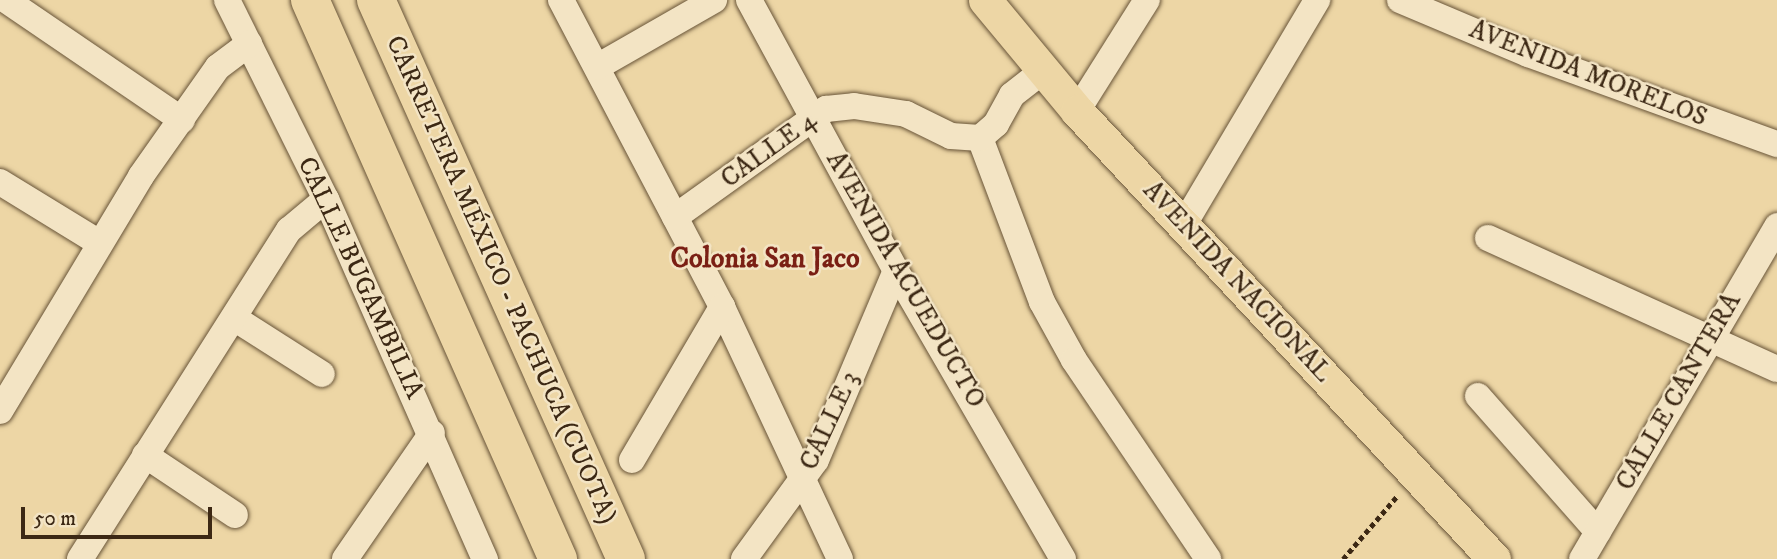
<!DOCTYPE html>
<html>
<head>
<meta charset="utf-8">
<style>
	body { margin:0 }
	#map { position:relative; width:1777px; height:559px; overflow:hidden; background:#edd6a5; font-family:"IM FELL DW Pica",serif }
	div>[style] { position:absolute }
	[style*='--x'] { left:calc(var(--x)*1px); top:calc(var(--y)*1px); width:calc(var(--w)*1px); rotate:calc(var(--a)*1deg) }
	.path>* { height:4.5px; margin-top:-2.25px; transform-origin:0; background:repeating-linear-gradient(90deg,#3c2814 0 5px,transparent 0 8.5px) }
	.roads { filter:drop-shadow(0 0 2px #685438) drop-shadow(0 0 2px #685438) }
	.minor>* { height:26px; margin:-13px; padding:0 13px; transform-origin:13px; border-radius:13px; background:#f3e4c4 }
	.major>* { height:33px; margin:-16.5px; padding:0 16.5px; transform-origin:16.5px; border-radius:16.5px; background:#edd6a5 }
	.highway>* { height:38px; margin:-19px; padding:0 19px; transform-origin:19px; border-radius:19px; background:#edd6a5 }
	span { translate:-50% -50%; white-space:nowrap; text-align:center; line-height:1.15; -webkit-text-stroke:5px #f3e4c4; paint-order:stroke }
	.street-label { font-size:26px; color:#3c2814 }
	.neighbourhood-label { font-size:28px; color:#7a1f14; font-weight:700 }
	.scale { position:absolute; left:21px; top:507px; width:191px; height:32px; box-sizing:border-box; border:4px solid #3c2814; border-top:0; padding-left:9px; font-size:21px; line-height:24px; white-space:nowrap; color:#3c2814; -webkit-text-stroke:5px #f3e4c4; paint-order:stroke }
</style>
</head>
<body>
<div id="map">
	<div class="path">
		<i style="--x:1343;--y:559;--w:84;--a:-49.3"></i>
	</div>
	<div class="roads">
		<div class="minor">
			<i style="--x:6;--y:0;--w:213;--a:34.3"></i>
			<i style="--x:227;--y:0;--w:222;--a:63.6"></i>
			<i style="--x:326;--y:199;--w:394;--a:66.2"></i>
			<i style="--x:561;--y:0;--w:347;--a:62.3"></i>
			<i style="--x:722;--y:307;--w:278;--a:64.9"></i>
			<i style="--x:749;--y:0;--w:308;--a:61.5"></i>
			<i style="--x:896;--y:271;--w:333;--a:59.9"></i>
			<i style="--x:1400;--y:0;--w:139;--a:22.9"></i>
			<i style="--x:1528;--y:54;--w:265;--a:19.9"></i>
			<i style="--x:597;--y:67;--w:135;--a:-29.8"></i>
			<i style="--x:1077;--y:111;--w:131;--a:-57.8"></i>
			<i style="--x:980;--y:138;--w:175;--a:69.3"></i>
			<i style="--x:1042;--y:302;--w:66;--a:61.1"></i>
			<i style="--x:1074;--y:360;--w:240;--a:56"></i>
			<i style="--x:0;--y:182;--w:115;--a:31.5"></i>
			<i style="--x:675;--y:217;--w:186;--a:-35.6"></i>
			<i style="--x:826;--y:109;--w:28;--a:-6"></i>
			<i style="--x:854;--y:106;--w:53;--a:8.7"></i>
			<i style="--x:906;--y:114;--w:50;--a:26.1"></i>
			<i style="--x:951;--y:136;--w:29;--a:4"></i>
			<i style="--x:980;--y:138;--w:21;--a:-41"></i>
			<i style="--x:996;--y:124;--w:33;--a:-61"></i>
			<i style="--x:1012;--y:95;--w:39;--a:-38"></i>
			<i style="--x:1183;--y:226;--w:263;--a:-59.3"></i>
			<i style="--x:1488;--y:238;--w:317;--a:24.4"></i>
			<i style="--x:234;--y:318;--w:104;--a:32.5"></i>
			<i style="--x:1478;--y:396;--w:181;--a:48.6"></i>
			<i style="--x:0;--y:411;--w:274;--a:-59"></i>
			<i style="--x:141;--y:176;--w:133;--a:-54.8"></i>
			<i style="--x:218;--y:67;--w:39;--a:-37"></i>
			<i style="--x:145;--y:455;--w:108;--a:33.7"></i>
			<i style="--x:632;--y:460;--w:178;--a:-59.5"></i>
			<i style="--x:80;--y:559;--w:390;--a:-57.6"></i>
			<i style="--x:289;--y:230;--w:48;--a:-40"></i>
			<i style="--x:345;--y:559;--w:153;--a:-55.4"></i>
			<i style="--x:744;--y:559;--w:122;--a:-54"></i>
			<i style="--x:816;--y:460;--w:205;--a:-67.1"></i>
			<i style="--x:1582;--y:559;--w:386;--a:-59.6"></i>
		</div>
		<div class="major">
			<i style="--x:985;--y:0;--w:144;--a:50.3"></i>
			<i style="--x:1077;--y:111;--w:612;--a:47.05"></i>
		</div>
		<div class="highway">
			<i style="--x:310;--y:0;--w:612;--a:66.08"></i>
			<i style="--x:376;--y:0;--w:612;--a:65.9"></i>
		</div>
	</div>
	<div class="street-label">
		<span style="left:1588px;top:74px;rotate:21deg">AVENIDA MORELOS</span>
		<span style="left:769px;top:150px;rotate:-36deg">CALLE 4</span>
		<span style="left:360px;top:278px;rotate:65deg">CALLE BUGAMBILIA</span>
		<span style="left:501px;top:280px;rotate:66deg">CARRETERA MÉXICO - PACHUCA (CUOTA)</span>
		<span style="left:905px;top:280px;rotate:60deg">AVENIDA ACUEDUCTO</span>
		<span style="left:1237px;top:282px;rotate:47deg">AVENIDA NACIONAL</span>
		<span style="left:1679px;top:392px;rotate:-60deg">CALLE CANTERA</span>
		<span style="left:830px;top:421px;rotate:-65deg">CALLE 3</span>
	</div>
	<div class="neighbourhood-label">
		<span style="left:765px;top:259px">Colonia San Jaco</span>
	</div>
	<div class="scale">50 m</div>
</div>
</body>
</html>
